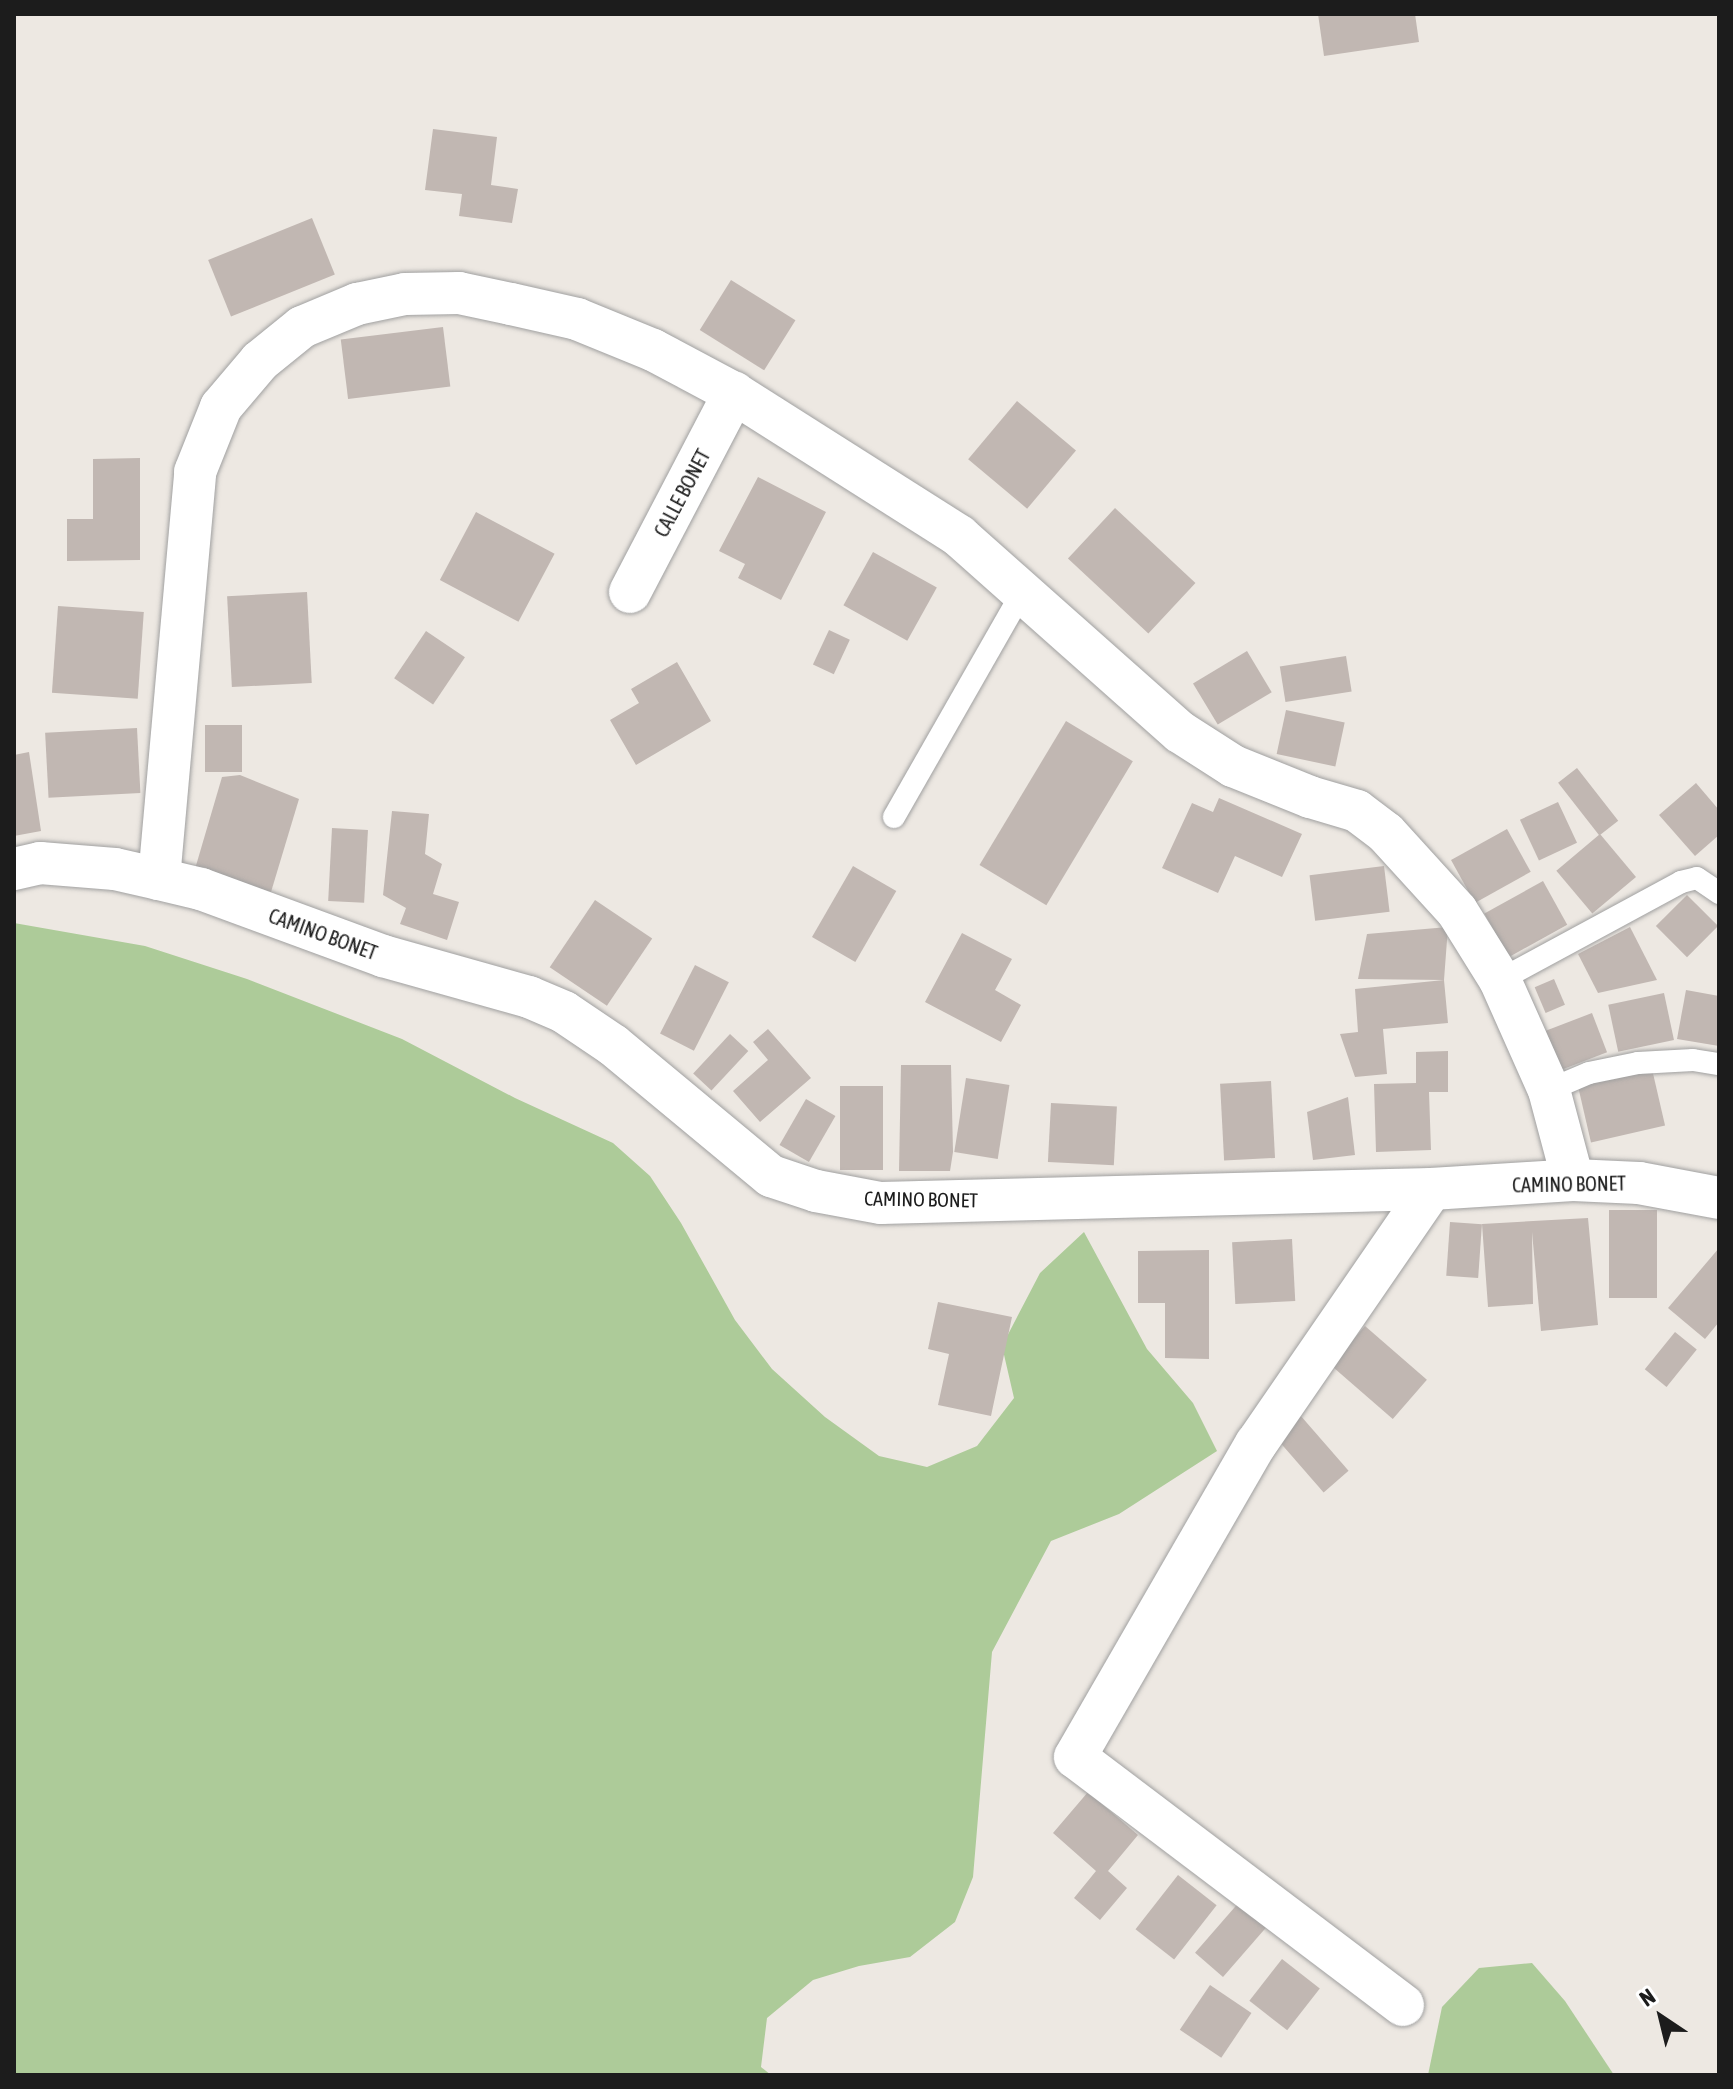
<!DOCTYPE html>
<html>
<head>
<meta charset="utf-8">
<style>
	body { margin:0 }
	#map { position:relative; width:1733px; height:2089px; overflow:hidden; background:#ede8e2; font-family:"Asap Condensed",sans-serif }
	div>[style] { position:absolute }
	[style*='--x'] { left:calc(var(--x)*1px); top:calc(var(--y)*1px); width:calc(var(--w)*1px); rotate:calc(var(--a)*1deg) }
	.forest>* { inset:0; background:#adcb99 }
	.building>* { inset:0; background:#c1b7b2; transform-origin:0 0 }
	.roads { filter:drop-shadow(0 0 2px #a0a0a0) drop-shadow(0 0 2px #a0a0a0) }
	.service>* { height:22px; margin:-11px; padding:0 11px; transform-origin:11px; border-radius:11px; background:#fff }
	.minor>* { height:42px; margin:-21px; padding:0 21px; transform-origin:21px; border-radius:21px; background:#fff }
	span { translate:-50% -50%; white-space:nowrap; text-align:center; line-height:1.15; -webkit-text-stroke:7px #fff; paint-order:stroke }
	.street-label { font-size:20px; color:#1c1c1c }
	.frame { position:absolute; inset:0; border:16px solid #1c1c1c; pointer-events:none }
	.north { position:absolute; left:1621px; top:1977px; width:80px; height:80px; -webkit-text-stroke:6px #fff; paint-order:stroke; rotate:325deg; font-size:22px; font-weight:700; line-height:32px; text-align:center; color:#1c1c1c }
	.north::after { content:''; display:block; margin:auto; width:28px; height:36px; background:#1c1c1c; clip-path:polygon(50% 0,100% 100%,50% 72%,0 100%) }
</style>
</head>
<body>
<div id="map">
	<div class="forest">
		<i style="clip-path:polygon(14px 923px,145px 946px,247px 979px,402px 1039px,515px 1098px,613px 1143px,650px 1176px,681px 1223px,735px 1320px,772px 1369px,825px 1417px,879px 1456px,927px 1467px,977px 1446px,1014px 1398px,1002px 1346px,1040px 1273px,1084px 1232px,1147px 1349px,1193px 1403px,1217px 1451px,1119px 1514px,1051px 1541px,992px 1652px,973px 1877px,955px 1922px,910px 1957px,859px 1966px,813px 1980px,767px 2018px,761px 2067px,771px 2075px,14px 2075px)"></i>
		<i style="clip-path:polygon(1532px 1963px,1565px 2001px,1614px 2075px,1428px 2075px,1442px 2007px,1479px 1968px)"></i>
	</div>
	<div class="building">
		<i style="clip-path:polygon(1318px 14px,1415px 14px,1419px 42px,1324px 56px)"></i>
		<i style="clip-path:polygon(433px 129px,497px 137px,491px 185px,518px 189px,512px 223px,459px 216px,462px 194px,425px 190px)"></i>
		<i style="left:312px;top:218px;width:61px;height:112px;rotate:68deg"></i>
		<i style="left:731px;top:280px;width:76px;height:59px;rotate:32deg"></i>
		<i style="left:443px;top:327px;width:60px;height:103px;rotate:83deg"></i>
		<i style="left:1017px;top:401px;width:77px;height:76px;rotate:40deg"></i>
		<i style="clip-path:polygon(140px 458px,140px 560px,67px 561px,67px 519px,93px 519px,93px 459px)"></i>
		<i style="clip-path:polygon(758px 477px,826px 512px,781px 600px,738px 578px,745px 564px,719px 551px)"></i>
		<i style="left:1115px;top:508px;width:110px;height:69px;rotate:43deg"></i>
		<i style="left:476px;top:512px;width:89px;height:77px;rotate:28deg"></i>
		<i style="left:873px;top:552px;width:73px;height:61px;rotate:29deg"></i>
		<i style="left:307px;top:592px;width:91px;height:80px;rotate:87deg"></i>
		<i style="left:58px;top:606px;width:86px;height:87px;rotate:4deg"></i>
		<i style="left:829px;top:630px;width:23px;height:38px;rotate:25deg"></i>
		<i style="left:426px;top:631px;width:47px;height:57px;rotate:34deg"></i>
		<i style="left:1247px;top:651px;width:48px;height:63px;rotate:59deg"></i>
		<i style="left:1346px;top:656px;width:36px;height:67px;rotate:81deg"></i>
		<i style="clip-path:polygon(677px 662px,711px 721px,636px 765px,610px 720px,639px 703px,631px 689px)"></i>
		<i style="left:1286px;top:710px;width:60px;height:45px;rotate:12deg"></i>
		<i style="left:1066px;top:721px;width:78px;height:168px;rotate:31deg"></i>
		<i style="left:205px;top:725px;width:37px;height:47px"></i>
		<i style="left:137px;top:728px;width:65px;height:92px;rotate:87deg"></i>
		<i style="clip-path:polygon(29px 752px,41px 831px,14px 836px,14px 755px)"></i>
		<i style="left:1577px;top:768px;width:67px;height:24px;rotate:52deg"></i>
		<i style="clip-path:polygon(240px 775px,299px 799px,271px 892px,195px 869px,222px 777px)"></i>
		<i style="clip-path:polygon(1696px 783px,1719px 810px,1719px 835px,1695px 856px,1659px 815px)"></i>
		<i style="clip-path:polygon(1219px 798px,1302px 834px,1282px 877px,1235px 856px,1218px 893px,1162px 868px,1192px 803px,1213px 812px)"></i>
		<i style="left:1558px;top:802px;width:45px;height:42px;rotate:65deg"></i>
		<i style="clip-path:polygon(392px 811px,429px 814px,425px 854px,442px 864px,433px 894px,459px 902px,447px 940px,400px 924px,406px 908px,383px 895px)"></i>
		<i style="left:332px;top:828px;width:36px;height:73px;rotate:3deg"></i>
		<i style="left:1507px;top:829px;width:49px;height:64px;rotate:61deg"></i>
		<i style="left:1600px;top:834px;width:56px;height:57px;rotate:50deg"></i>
		<i style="left:853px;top:866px;width:50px;height:82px;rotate:30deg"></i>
		<i style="left:1384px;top:866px;width:46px;height:75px;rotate:83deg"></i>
		<i style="left:1543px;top:881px;width:50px;height:67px;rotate:61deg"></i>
		<i style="left:1687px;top:895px;width:44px;height:44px;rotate:45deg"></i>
		<i style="left:595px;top:900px;width:69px;height:81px;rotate:34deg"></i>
		<i style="clip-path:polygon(1448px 927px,1444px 980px,1448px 1023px,1383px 1029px,1387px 1074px,1355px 1077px,1340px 1034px,1358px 1032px,1355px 989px,1444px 980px,1358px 979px,1367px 934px)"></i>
		<i style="clip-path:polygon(1630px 927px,1657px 980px,1598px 993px,1578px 954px)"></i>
		<i style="clip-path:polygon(962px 933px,1012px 959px,995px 990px,1021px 1005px,1001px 1042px,925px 1002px)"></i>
		<i style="left:695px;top:965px;width:38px;height:77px;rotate:27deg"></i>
		<i style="left:1554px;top:979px;width:28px;height:21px;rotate:67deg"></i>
		<i style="clip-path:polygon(1686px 990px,1719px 996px,1719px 1046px,1677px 1039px)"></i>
		<i style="left:1664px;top:993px;width:48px;height:57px;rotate:78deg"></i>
		<i style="left:1592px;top:1013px;width:42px;height:53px;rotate:69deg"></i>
		<i style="clip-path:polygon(768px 1029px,811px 1078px,760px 1122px,733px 1091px,768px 1060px,753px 1042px)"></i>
		<i style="left:730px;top:1034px;width:25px;height:54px;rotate:43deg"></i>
		<i style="clip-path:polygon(1448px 1051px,1448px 1092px,1429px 1092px,1431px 1150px,1376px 1152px,1374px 1084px,1416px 1083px,1416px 1052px)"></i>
		<i style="clip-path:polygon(901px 1065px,951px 1065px,953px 1152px,950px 1171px,899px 1171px)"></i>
		<i style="left:1652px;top:1069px;width:58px;height:76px;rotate:77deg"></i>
		<i style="left:966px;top:1078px;width:44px;height:75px;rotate:9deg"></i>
		<i style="left:1271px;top:1081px;width:77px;height:51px;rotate:87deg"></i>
		<i style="left:840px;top:1086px;width:43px;height:84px"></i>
		<i style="clip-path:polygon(1348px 1097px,1355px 1155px,1313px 1160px,1307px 1112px)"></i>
		<i style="left:806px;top:1099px;width:34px;height:53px;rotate:30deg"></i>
		<i style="left:1051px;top:1103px;width:66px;height:59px;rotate:3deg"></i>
		<i style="left:1657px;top:1210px;width:88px;height:48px;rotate:90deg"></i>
		<i style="clip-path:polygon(1588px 1218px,1598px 1325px,1541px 1331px,1532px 1232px,1533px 1304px,1488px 1307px,1482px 1224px)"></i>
		<i style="left:1450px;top:1222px;width:32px;height:54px;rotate:4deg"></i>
		<i style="left:1292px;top:1239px;width:62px;height:60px;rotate:87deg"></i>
		<i style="clip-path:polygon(1719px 1248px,1719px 1322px,1705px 1339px,1668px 1308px)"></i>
		<i style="clip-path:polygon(1209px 1250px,1209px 1359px,1165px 1358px,1165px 1303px,1138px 1303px,1138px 1251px)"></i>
		<i style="clip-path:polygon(938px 1302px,1012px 1317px,991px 1416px,938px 1405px,949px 1354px,928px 1349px)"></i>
		<i style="left:1365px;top:1326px;width:82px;height:52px;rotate:41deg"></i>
		<i style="left:1675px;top:1332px;width:28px;height:48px;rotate:39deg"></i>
		<i style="left:1300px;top:1415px;width:74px;height:33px;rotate:49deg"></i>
		<i style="clip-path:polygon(1088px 1792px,1138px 1835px,1108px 1871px,1127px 1888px,1100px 1920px,1074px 1898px,1096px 1871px,1053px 1833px)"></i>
		<i style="left:1178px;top:1875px;width:49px;height:69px;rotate:38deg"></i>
		<i style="left:1241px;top:1900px;width:37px;height:70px;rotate:41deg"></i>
		<i style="left:1282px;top:1959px;width:48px;height:53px;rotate:38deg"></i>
		<i style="left:1210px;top:1985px;width:50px;height:54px;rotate:34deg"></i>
	</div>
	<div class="roads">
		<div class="service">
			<i style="--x:894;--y:817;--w:257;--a:-60.3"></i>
			<i style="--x:1500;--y:980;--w:206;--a:-28.4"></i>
			<i style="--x:1681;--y:882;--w:16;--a:-14"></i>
			<i style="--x:1697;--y:878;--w:27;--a:34"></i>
			<i style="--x:1549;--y:1090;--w:43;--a:-23"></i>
			<i style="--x:1589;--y:1073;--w:50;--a:-11.5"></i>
			<i style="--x:1638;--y:1063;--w:55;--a:-3.1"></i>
			<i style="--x:1693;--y:1060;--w:26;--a:9"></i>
		</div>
		<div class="minor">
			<i style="--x:630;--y:592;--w:225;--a:-62.4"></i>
			<i style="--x:14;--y:869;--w:27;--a:-13"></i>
			<i style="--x:40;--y:863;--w:75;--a:4.6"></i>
			<i style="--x:115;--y:869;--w:45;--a:12.8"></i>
			<i style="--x:159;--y:879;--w:43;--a:13.4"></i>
			<i style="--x:201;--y:889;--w:194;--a:20.2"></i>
			<i style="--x:383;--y:956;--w:152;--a:15.7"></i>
			<i style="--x:529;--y:997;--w:38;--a:23"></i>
			<i style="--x:564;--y:1012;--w:59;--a:34"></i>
			<i style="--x:613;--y:1045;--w:205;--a:39.7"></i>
			<i style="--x:771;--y:1176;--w:47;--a:18.4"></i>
			<i style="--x:816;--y:1191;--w:66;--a:10.5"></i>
			<i style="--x:881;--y:1203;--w:550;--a:-1.46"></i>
			<i style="--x:1431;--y:1189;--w:142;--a:-3.6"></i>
			<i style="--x:1573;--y:1180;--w:66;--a:2.6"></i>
			<i style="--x:1639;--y:1183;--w:81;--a:10.6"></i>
			<i style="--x:159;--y:879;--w:409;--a:-84.9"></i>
			<i style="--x:195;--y:472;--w:70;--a:-68.2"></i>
			<i style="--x:221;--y:407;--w:60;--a:-49.7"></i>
			<i style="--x:260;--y:361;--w:54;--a:-39"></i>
			<i style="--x:302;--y:327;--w:60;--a:-22.7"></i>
			<i style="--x:357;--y:304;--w:49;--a:-11.8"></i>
			<i style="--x:405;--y:294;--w:54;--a:-1.1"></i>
			<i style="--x:459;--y:293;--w:53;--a:11.9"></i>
			<i style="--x:511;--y:304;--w:68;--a:12.8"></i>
			<i style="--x:577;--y:319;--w:82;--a:22.2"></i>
			<i style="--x:653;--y:350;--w:92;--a:28"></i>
			<i style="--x:734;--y:393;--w:267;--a:32.4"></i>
			<i style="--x:959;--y:536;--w:295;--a:41.6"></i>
			<i style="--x:1180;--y:732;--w:63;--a:32.7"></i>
			<i style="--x:1233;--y:766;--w:83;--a:21.9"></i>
			<i style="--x:1310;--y:797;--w:49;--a:16.6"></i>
			<i style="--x:1357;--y:811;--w:36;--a:37"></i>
			<i style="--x:1386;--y:833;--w:105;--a:47.7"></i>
			<i style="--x:1457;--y:911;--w:81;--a:58.1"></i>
			<i style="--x:1500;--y:980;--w:120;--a:66"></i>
			<i style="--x:1549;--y:1090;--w:93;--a:75.1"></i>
			<i style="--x:1403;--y:2005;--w:411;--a:-142.9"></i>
			<i style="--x:1075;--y:1757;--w:362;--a:-60"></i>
			<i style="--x:1256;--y:1444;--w:309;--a:-55.5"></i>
		</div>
	</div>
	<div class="street-label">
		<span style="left:682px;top:493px;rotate:-62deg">CALLE BONET</span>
		<span style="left:323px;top:934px;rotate:20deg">CAMINO BONET</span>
		<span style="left:1569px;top:1184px;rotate:-1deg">CAMINO BONET</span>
		<span style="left:921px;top:1199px;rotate:1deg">CAMINO BONET</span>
	</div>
	<div class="frame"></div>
	<div class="north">N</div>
</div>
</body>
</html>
